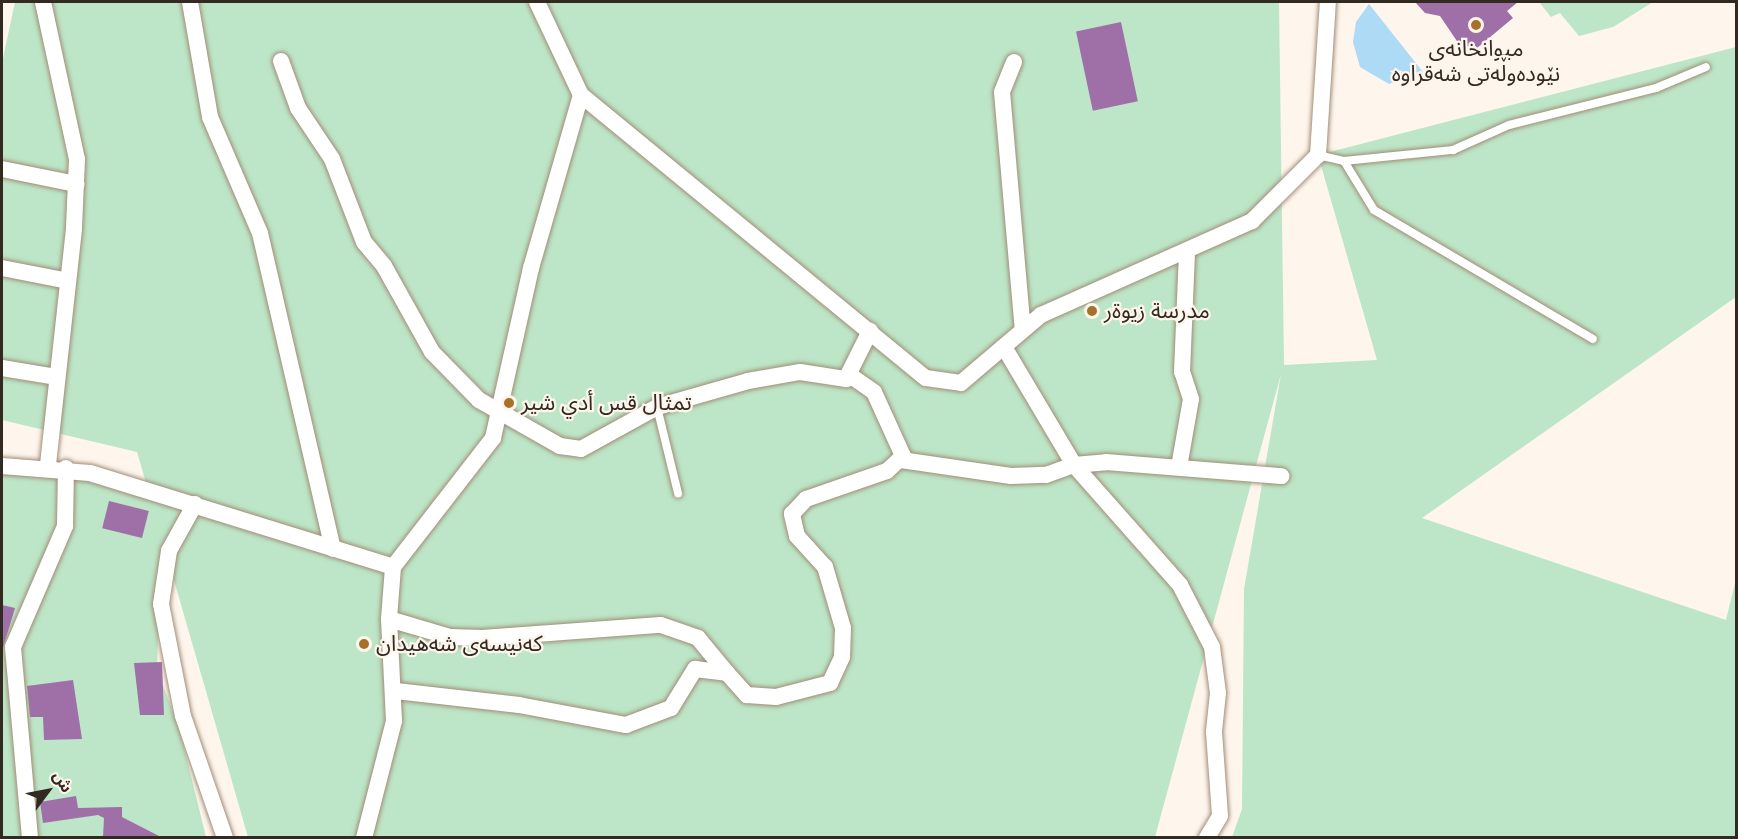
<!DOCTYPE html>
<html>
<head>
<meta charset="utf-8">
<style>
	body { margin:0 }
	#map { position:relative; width:1738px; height:839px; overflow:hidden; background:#fef5ec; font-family:Mulish,"Noto Sans Arabic",sans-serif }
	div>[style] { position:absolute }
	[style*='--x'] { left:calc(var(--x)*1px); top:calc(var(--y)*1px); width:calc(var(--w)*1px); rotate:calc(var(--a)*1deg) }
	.green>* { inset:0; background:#bce6c7 }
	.water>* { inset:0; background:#addaf5 }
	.building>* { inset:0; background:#9f6fa8; transform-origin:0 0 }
	.roads { filter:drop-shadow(0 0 2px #a28d77) drop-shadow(0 0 2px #a28d77) }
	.service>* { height:8px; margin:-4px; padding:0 4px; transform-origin:4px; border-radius:4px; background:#fff }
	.minor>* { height:16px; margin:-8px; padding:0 8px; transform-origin:8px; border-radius:8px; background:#fff }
	.dots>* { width:16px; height:16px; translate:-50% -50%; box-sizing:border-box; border:3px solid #fef5ec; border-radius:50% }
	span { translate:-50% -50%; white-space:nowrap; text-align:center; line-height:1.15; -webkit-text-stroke:4.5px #fef5ec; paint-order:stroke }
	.poi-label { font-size:22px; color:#322a21 }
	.left { translate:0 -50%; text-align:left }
	.frame { position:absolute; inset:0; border:3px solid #322a21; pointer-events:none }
	.north { position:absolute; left:18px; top:761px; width:60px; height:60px; -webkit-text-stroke:4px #fef5ec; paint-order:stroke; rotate:58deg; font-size:16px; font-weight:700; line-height:24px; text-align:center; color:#322a21 }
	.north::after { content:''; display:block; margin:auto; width:21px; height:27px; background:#322a21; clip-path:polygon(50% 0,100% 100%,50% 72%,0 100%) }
</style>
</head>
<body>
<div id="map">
	<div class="green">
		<i style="clip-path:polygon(15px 2px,1279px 2px,1284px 365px,1377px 360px,1318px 155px,1736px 47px,1736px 297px,1422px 518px,1726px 620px,1736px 579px,1736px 837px,1232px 837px,1242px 809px,1244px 589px,1281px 374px,1155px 837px,248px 837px,167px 556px,160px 578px,157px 669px,180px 731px,206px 837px,2px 837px,2px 474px,73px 477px,151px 500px,137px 452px,2px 420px,2px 63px)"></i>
		<i style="clip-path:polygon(1539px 2px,1653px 2px,1613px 27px,1579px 36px,1560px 13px,1551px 17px)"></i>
	</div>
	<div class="water">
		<i style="clip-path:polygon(1369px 4px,1423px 72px,1389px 84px,1360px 67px,1353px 42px,1356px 22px)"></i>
	</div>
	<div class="building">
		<i style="clip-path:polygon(1415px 2px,1518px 2px,1507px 11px,1513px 18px,1477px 48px,1473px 43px,1463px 50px,1440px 16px,1425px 13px)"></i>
		<i style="left:1121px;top:22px;width:81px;height:46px;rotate:78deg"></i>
		<i style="left:109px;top:501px;width:41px;height:28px;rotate:14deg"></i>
		<i style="clip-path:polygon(2px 605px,15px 608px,3px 648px,2px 647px)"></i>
		<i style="clip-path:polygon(162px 662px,164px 715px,140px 715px,134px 663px)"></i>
		<i style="clip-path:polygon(73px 680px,82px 739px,44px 740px,43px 717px,30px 717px,27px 686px)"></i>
		<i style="clip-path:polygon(76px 796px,78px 808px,122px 807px,122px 817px,161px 837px,103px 837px,104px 818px,98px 815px,43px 823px,40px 802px)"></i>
	</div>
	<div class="roads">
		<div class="service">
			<i style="--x:1318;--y:155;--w:27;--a:13"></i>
			<i style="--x:1344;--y:161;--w:110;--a:-5.8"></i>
			<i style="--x:1453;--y:150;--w:61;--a:-24.1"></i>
			<i style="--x:1509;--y:125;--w:152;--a:-14.1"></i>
			<i style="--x:1656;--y:88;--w:54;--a:-22.8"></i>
			<i style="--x:1344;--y:161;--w:57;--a:58.5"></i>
			<i style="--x:1374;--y:210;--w:254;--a:30.5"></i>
			<i style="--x:657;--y:407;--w:89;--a:76.3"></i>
		</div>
		<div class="minor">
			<i style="--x:43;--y:2;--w:161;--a:77.8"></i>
			<i style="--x:77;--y:159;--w:70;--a:92.5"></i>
			<i style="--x:74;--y:229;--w:238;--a:96.3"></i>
			<i style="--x:190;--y:2;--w:117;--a:80.1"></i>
			<i style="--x:210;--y:117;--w:126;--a:66.7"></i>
			<i style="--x:260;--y:233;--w:324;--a:77"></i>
			<i style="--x:537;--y:2;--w:103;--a:64.7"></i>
			<i style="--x:581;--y:95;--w:446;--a:39.4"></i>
			<i style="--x:926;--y:378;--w:35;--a:8"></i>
			<i style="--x:961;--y:383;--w:105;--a:-40.4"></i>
			<i style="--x:1041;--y:315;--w:231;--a:-24"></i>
			<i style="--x:1252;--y:221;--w:93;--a:-45"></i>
			<i style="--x:1318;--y:155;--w:153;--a:-86.3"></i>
			<i style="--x:281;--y:61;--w:50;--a:70.1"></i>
			<i style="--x:298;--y:108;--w:61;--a:56.3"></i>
			<i style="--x:332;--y:159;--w:89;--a:68.9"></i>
			<i style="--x:364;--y:242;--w:31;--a:50"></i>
			<i style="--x:384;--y:266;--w:98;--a:60.8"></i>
			<i style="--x:432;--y:352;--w:67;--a:45.6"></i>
			<i style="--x:479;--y:400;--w:93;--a:29.6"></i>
			<i style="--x:560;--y:446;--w:21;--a:8"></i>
			<i style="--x:581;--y:449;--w:87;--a:-28.9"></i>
			<i style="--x:657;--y:407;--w:95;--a:-15.9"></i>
			<i style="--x:748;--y:381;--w:53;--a:-9.8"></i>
			<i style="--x:800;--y:372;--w:47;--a:8.7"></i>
			<i style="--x:846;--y:379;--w:54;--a:-63.4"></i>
			<i style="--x:1014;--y:62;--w:32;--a:112"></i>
			<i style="--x:1002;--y:92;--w:239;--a:85"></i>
			<i style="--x:2;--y:169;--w:76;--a:11.5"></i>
			<i style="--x:2;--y:268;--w:67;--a:11.1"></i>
			<i style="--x:1004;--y:347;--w:137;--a:59.3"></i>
			<i style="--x:1074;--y:465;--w:160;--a:48.5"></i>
			<i style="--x:1180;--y:585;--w:70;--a:62.7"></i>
			<i style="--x:1212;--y:647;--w:46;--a:82.6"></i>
			<i style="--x:1218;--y:693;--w:39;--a:96"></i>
			<i style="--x:1214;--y:732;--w:84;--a:85.9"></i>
			<i style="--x:1220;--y:816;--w:26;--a:121"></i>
			<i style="--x:2;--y:368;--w:56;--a:9.3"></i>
			<i style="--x:901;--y:460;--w:111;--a:8.3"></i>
			<i style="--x:1011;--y:476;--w:35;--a:-2"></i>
			<i style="--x:1046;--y:475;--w:30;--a:-20"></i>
			<i style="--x:1074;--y:465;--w:32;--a:-5"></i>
			<i style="--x:1106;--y:462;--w:176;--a:4.6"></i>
			<i style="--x:2;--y:466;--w:88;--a:4.5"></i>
			<i style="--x:90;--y:473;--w:317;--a:17.2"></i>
			<i style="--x:1179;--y:467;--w:69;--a:-80"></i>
			<i style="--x:1191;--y:399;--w:28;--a:-108"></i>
			<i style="--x:1182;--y:372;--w:120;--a:-87.6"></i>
			<i style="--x:195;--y:504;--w:54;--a:119"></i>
			<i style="--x:169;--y:551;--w:54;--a:98.6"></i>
			<i style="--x:161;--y:604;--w:114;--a:78.9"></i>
			<i style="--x:183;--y:716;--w:129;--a:71"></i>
			<i style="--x:389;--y:619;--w:64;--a:16.4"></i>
			<i style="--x:450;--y:637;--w:32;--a:2"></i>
			<i style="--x:482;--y:638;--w:179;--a:-4.2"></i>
			<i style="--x:661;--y:625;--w:39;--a:19"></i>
			<i style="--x:698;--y:638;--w:45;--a:50.4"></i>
			<i style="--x:396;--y:691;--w:124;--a:6.5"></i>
			<i style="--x:519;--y:705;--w:109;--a:10.6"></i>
			<i style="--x:626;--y:725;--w:48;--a:-20.7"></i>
			<i style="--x:671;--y:708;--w:46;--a:-58.4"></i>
			<i style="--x:695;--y:669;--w:32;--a:7"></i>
			<i style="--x:727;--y:673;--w:30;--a:48"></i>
			<i style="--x:747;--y:695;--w:29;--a:4"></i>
			<i style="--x:776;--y:697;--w:56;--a:-14.5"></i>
			<i style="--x:830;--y:683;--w:29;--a:-65"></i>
			<i style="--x:842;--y:657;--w:29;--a:-88"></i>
			<i style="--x:843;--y:628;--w:64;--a:-106.4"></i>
			<i style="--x:825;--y:567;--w:42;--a:-132.1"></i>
			<i style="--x:797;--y:536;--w:23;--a:-103"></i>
			<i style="--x:792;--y:514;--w:21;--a:-47"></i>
			<i style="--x:806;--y:499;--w:86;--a:-19.1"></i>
			<i style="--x:887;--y:471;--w:22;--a:-43"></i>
			<i style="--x:903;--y:456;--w:70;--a:-114.4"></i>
			<i style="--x:874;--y:392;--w:28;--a:-145"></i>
			<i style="--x:30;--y:838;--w:192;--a:-95.1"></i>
			<i style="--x:13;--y:647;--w:132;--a:-66.7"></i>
			<i style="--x:65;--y:526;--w:58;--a:-89"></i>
			<i style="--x:364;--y:838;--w:121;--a:-75.6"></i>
			<i style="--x:394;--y:721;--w:102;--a:-92.8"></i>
			<i style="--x:389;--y:619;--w:52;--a:-85.6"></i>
			<i style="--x:393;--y:567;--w:163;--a:-52.2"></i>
			<i style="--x:493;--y:438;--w:174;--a:-77.4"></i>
			<i style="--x:531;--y:268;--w:180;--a:-73.9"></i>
		</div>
	</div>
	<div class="dots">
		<i style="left:1476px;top:25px;background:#a6712b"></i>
		<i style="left:1092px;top:311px;background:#a6712b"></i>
		<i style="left:509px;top:403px;background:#a6712b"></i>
		<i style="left:364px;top:644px;background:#a6712b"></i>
	</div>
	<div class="poi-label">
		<span style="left:1476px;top:61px">میوانخانەی<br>نێودەوڵەتی شەقراوە</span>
		<span class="left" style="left:1104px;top:311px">مدرسة زيوةر</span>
		<span class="left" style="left:521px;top:403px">تمثال قس أدي شير</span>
		<span class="left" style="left:376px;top:644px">کەنیسەی شەهیدان</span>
	</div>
	<div class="frame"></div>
	<div class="north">ش</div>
</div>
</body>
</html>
